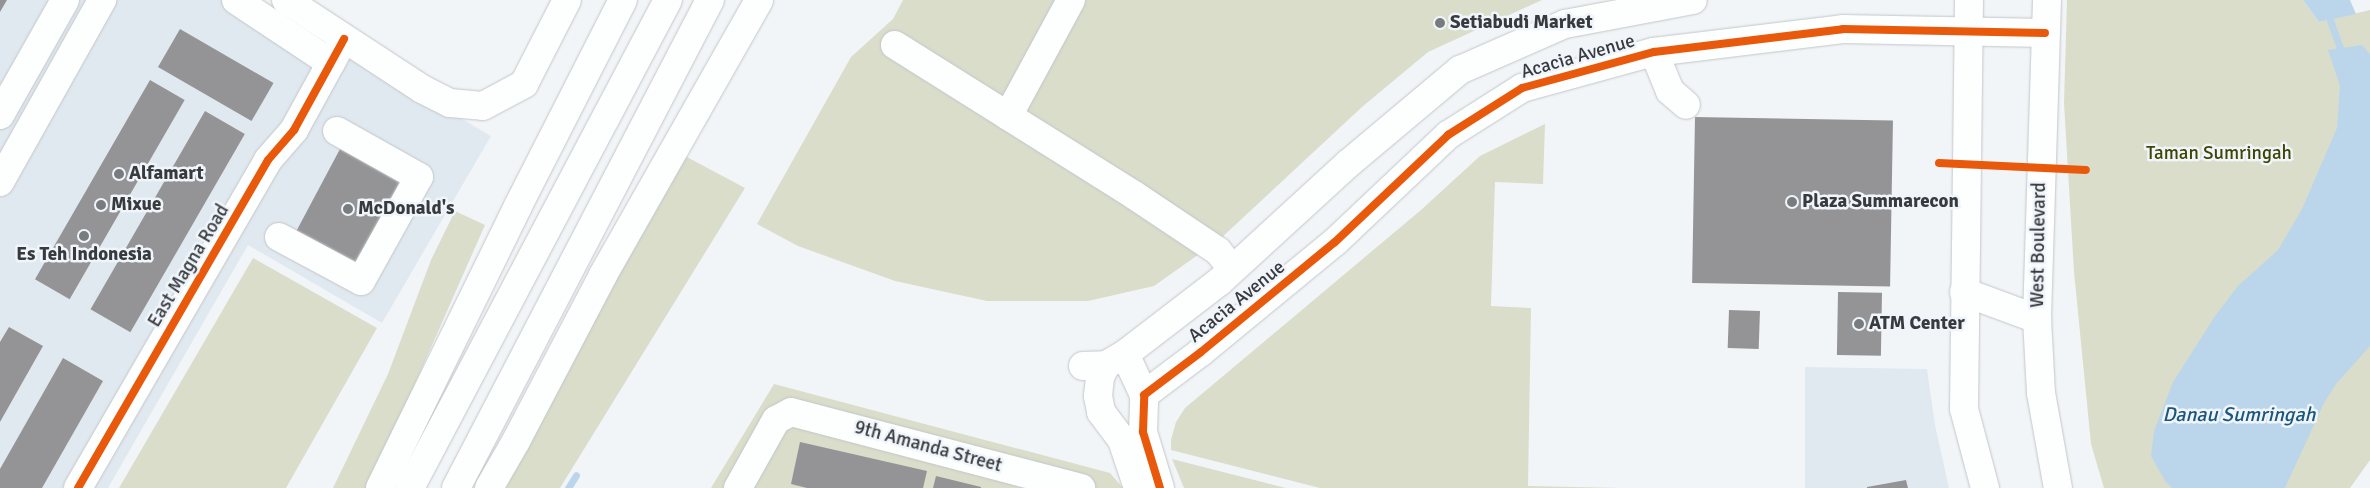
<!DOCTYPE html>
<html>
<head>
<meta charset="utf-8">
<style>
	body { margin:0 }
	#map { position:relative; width:2370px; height:488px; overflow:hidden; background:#f2f5f8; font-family:Signika,sans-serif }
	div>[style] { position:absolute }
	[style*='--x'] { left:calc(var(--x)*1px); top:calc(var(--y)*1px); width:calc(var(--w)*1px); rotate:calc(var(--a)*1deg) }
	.built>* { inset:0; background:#e1e9f0 }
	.green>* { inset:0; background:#d9ddca }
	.water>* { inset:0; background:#bbd6eb }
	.stream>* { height:7px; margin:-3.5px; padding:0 3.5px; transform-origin:3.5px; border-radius:3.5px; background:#bbd6eb }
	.building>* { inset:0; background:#949496; transform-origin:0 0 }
	.roads { filter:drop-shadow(0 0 1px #c3c6c8) drop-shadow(0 0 1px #c3c6c8) }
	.minor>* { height:28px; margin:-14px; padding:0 14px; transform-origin:14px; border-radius:14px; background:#fdfefe }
	.major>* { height:28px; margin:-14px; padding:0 14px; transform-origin:14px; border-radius:14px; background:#fdfefe }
	.highway>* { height:28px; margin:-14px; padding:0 14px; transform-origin:14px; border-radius:14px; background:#fdfefe }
	.cycleway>* { height:8px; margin:-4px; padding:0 4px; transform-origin:4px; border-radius:4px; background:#e8590c }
	.dots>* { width:14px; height:14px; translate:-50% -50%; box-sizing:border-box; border:2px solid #eff5fb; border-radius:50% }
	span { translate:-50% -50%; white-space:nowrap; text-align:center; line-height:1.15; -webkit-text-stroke:5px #eff5fb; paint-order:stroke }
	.poi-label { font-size:19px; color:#383b3d; font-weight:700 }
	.left { translate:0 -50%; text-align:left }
	.street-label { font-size:19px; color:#383b3d }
	.park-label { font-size:19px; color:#3e4500 }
	.water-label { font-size:20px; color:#1c567c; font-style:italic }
</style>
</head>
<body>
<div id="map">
	<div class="built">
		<i style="clip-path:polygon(0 0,259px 0,491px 136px,382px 323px,248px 245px,108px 488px,0 488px)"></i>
		<i style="clip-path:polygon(1805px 367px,1927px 369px,1935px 425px,1949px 488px,1805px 488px)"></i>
	</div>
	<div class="green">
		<i style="clip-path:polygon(903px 0,1542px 0,1428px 52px,1362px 107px,1219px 240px,1154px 286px,1088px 301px,987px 301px,895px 281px,798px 246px,757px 224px,851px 57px,893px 19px)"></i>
		<i style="clip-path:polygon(2067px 0,2303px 0,2319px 22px,2370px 10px,2370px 460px,2350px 488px,2104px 488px,2091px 444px,2074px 272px,2064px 103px)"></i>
		<i style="clip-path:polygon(1545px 124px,1543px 184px,1495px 182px,1491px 306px,1531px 308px,1528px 486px,1622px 488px,1320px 488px,1171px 450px,1171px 440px,1176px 422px,1185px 408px,1421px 210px,1480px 156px)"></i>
		<i style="clip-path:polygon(685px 156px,745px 188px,560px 488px,501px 488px,575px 343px)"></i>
		<i style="clip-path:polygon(455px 211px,485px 225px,369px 488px,333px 488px,388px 374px,431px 260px)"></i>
		<i style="clip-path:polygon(253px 258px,377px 328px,286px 488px,119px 488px)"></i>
		<i style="clip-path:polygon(774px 384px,1110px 473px,1123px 488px,711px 488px)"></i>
		<i style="clip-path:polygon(1172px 459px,1286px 488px,1184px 488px)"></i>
	</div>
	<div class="water">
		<i style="clip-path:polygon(2303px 0,2350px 0,2356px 14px,2319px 22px)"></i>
		<i style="clip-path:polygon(2362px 45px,2370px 54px,2370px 346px,2336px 384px,2324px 403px,2285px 488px,2172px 488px,2165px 481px,2151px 456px,2154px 431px,2173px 382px,2215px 316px,2238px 286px,2278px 250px,2302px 209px,2337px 128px,2340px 86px,2328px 50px)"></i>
	</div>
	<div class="stream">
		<i style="--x:2323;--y:0;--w:57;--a:70.6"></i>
		<i style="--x:568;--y:488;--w:15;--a:-58"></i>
	</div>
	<div class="building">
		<i style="clip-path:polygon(0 0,7px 0,0 12px)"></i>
		<i style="left:180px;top:29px;width:108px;height:44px;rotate:30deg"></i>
		<i style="left:150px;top:80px;width:40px;height:230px;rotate:30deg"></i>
		<i style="left:205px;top:111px;width:46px;height:229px;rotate:30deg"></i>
		<i style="left:1695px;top:117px;width:198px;height:166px;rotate:1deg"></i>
		<i style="left:340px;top:149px;width:72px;height:98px;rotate:28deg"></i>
		<i style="left:1838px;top:292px;width:44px;height:63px;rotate:1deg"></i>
		<i style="left:1729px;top:310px;width:31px;height:38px;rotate:2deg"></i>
		<i style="clip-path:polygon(9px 327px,43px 346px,0 422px,0 342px)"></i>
		<i style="clip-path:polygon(63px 358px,103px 381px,42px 488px,0 488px,0 469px)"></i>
		<i style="clip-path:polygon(800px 442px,927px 471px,923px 488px,807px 488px,791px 484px)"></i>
		<i style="clip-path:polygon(936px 476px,981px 487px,981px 488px,933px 488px)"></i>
		<i style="clip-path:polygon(1906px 480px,1908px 488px,1867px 488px,1867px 487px)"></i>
	</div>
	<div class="roads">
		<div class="minor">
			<i style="--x:236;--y:0;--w:114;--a:33.6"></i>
			<i style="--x:286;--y:0;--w:163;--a:33.2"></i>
			<i style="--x:422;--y:89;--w:31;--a:27"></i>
			<i style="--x:450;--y:103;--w:33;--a:5"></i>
			<i style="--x:483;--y:106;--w:47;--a:-28.2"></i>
			<i style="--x:524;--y:84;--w:94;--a:-62.9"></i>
			<i style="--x:895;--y:45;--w:282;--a:32.1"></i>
			<i style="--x:1134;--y:195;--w:101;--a:33.7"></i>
			<i style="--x:1218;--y:251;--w:23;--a:52"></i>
			<i style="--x:1654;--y:52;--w:42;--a:67.7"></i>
			<i style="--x:1670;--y:91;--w:21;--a:41"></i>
			<i style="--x:0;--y:115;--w:132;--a:-60.5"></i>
			<i style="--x:1008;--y:116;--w:132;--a:-61.5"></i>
			<i style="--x:0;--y:182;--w:209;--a:-60.7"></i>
			<i style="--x:279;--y:237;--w:93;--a:28.2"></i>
			<i style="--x:361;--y:281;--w:119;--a:-60.9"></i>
			<i style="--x:419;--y:177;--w:94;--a:-150.7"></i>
			<i style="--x:1964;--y:292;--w:78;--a:20.3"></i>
			<i style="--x:1125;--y:354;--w:45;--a:65.1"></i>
			<i style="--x:1106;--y:365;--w:13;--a:117"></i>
			<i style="--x:1100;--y:377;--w:19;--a:96"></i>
			<i style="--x:1098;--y:396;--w:16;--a:79"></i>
			<i style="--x:1101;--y:412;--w:35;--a:53"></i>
			<i style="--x:1122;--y:440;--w:51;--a:71.6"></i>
			<i style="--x:1083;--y:366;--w:23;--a:-2"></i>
			<i style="--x:1106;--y:365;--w:22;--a:-30"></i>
			<i style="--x:1125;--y:354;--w:118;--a:-37.5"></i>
			<i style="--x:1219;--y:282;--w:176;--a:-42.5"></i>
			<i style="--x:1349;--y:163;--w:145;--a:-40"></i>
			<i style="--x:1460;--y:70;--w:115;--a:-23.7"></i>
			<i style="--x:1565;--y:24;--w:130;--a:-10.6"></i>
			<i style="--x:78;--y:488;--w:379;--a:-59.9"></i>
			<i style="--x:268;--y:160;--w:40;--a:-49"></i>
			<i style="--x:294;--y:130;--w:104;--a:-61.2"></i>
			<i style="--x:410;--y:488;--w:552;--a:-62.14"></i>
			<i style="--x:456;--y:488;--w:550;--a:-62.5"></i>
			<i style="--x:738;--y:488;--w:78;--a:-60.8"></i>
			<i style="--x:776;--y:420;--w:17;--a:-28"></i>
			<i style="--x:791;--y:412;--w:300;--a:14.7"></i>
			<i style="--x:1160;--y:488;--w:59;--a:-106.9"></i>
			<i style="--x:1143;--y:432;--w:37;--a:-88"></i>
			<i style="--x:1144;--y:395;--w:71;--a:-37"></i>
			<i style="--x:1201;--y:352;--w:173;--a:-39.4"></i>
			<i style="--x:1335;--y:242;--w:156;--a:-43.4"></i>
			<i style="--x:1448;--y:135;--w:88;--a:-32.4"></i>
			<i style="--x:1522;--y:88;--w:137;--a:-15.3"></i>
			<i style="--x:1654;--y:52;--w:190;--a:-6.9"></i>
			<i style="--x:1843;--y:29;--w:202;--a:1.1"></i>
		</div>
		<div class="major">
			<i style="--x:1969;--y:0;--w:409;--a:90.7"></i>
			<i style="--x:1964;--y:409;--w:82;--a:75.1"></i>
			<i style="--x:2047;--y:0;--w:319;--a:91.8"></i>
			<i style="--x:2037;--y:319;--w:74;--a:86.9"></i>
			<i style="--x:2041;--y:393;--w:97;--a:79.9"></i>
		</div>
		<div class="highway">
			<i style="--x:380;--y:488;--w:314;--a:-63.9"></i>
			<i style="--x:518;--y:206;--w:231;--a:-63"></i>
			<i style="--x:489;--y:488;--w:54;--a:-60.1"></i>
			<i style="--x:516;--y:441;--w:187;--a:-62.3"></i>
			<i style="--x:603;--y:275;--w:316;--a:-60.4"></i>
		</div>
	</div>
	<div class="cycleway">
		<i style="--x:1939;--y:163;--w:147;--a:2.7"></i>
		<i style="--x:78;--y:488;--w:379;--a:-59.9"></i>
		<i style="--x:268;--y:160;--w:40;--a:-49"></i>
		<i style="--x:294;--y:130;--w:104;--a:-61.2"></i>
		<i style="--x:1160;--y:488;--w:59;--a:-106.9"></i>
		<i style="--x:1143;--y:432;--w:37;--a:-88"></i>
		<i style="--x:1144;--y:395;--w:71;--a:-37"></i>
		<i style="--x:1201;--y:352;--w:173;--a:-39.4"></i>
		<i style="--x:1335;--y:242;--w:156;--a:-43.4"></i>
		<i style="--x:1448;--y:135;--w:88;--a:-32.4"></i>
		<i style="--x:1522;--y:88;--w:137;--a:-15.3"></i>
		<i style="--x:1654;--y:52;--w:190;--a:-6.9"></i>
		<i style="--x:1843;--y:29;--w:202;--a:1.1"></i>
	</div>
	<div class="dots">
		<i style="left:1440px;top:23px;background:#797c7e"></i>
		<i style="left:119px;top:174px;background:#797c7e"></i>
		<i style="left:1792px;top:202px;background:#797c7e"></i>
		<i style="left:101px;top:205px;background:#797c7e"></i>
		<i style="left:348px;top:209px;background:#797c7e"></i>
		<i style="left:84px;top:236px;background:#797c7e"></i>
		<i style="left:1859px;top:324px;background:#797c7e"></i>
	</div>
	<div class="poi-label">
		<span class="left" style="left:1450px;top:23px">Setiabudi Market</span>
		<span class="left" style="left:129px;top:174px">Alfamart</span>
		<span class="left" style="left:1802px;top:202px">Plaza Summarecon</span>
		<span class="left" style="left:111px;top:205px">Mixue</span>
		<span class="left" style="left:358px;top:209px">McDonald's</span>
		<span style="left:84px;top:255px">Es Teh Indonesia</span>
		<span class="left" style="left:1869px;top:324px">ATM Center</span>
	</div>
	<div class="street-label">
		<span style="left:1578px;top:57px;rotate:-16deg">Acacia Avenue</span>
		<span style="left:2039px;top:245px;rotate:-89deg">West Boulevard</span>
		<span style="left:189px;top:266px;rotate:-59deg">East Magna Road</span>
		<span style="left:1237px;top:302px;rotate:-39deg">Acacia Avenue</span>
		<span style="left:928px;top:447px;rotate:15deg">9th Amanda Street</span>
	</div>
	<div class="park-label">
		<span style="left:2219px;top:154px">Taman Sumringah</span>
	</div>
	<div class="water-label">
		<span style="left:2239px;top:414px">Danau Sumringah</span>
	</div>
</div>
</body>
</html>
